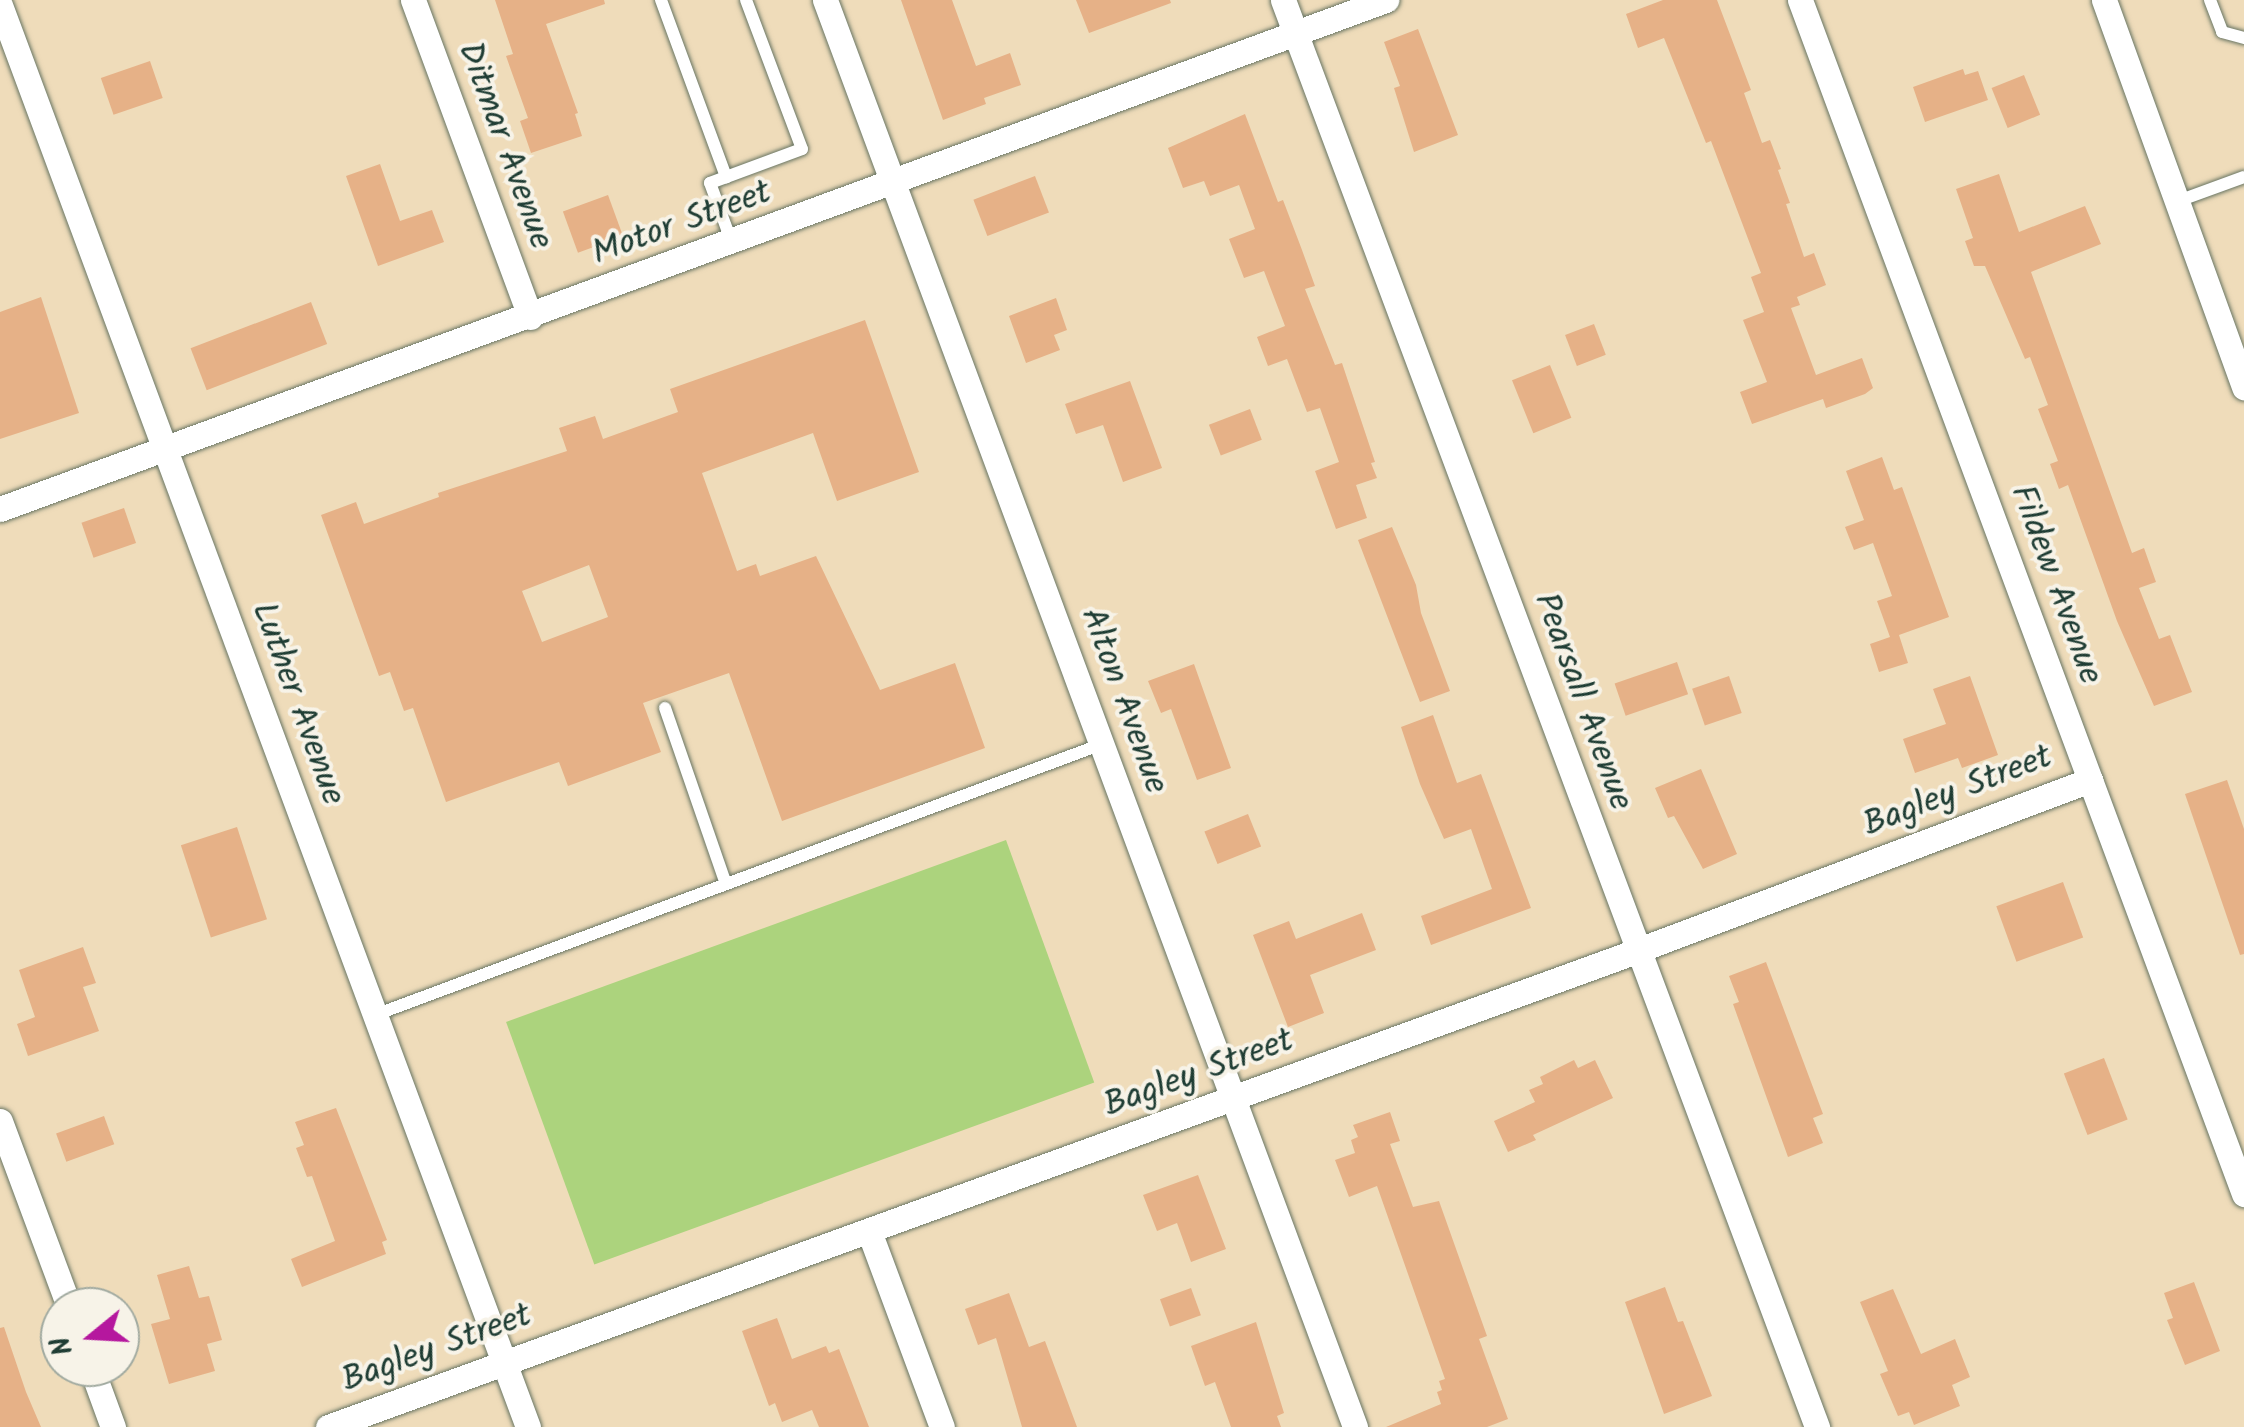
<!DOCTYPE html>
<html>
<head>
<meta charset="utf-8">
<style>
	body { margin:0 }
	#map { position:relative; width:2244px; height:1427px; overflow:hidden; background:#efdcba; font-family:Kalam,sans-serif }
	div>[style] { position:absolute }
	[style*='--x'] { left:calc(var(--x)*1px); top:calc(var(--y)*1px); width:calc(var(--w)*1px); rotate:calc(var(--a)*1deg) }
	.green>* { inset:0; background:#acd37d; transform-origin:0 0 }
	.building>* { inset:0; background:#e6b187; transform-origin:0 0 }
	.roads { filter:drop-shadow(0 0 2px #687563) drop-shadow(0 0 2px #687563) }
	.service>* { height:12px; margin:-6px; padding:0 6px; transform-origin:6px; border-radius:6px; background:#fff }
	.minor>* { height:25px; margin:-12.5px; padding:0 12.5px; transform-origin:12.5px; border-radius:12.5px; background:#fff }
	span { translate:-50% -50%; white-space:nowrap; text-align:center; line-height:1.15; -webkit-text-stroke:8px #f7f3e8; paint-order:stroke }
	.street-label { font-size:35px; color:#1f3d34 }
	.north { position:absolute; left:40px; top:1287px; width:100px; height:100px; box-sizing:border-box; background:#f7f3e8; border:2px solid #a1aaa0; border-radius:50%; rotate:252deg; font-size:28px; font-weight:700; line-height:40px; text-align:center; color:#1f3d34 }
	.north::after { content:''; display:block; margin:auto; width:35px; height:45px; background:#b5179e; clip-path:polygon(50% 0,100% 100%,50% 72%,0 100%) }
</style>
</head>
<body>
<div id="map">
	<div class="green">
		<i style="left:1006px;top:840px;width:258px;height:532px;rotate:70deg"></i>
	</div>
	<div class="building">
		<i style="clip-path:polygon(495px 0,604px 0,605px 4px,546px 24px,578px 113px,575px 114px,582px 136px,531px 153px,520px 121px,528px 118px,506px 56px,513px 54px)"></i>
		<i style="clip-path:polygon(901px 0,952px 0,976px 66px,1010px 53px,1021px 85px,984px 98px,986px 104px,943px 120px)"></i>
		<i style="clip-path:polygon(1076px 0,1170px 0,1171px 3px,1089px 33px)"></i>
		<i style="clip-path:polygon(1663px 0,1717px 0,1751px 90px,1744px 93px,1762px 143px,1770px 140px,1781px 169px,1778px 170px,1790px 203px,1786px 204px,1804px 257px,1814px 253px,1826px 285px,1797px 297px,1800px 305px,1791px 308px,1816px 375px,1862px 358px,1873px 388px,1865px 394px,1826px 408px,1823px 399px,1752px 424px,1740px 392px,1767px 382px,1743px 320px,1764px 312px,1751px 277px,1761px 273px,1711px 141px,1706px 143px,1664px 38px,1638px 48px,1626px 14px)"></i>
		<i style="clip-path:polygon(1418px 29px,1458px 135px,1414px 152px,1394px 88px,1400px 86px,1384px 42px)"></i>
		<i style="left:150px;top:61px;width:39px;height:52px;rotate:71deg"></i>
		<i style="clip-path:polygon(1963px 69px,1965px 75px,1978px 71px,1988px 100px,1925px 122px,1913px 87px)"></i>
		<i style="left:2024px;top:75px;width:43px;height:35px;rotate:68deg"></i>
		<i style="clip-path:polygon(1245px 114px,1278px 202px,1283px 200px,1302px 250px,1315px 286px,1305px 289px,1335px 365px,1342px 363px,1375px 462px,1371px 463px,1377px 478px,1356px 485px,1367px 518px,1336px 529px,1315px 471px,1339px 462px,1320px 408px,1307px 412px,1287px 359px,1268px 366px,1257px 337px,1285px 326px,1264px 271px,1244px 278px,1229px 239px,1255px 229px,1239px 185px,1210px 196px,1204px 181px,1183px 188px,1168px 148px)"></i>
		<i style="clip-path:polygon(380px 164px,400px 221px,432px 210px,444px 242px,378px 266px,346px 176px)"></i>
		<i style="clip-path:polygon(1999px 174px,2019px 232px,2085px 206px,2101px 244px,2031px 272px,2132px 553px,2144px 548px,2156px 582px,2139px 588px,2159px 639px,2170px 635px,2192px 692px,2154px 706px,2117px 621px,2068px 485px,2059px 489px,2050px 464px,2058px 461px,2038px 409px,2048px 405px,2030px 357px,2025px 359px,1985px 266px,1974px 266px,1965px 241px,1973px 238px,1956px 189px)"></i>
		<i style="left:1035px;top:176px;width:39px;height:66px;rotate:69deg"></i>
		<i style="left:608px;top:195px;width:44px;height:48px;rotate:70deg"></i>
		<i style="clip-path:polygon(41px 297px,79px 413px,0 439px,0 312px)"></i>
		<i style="clip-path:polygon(1056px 298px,1067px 330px,1054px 335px,1060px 350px,1026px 363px,1009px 316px)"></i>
		<i style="left:311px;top:302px;width:45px;height:129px;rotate:69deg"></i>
		<i style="clip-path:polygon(evenodd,865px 320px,919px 472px,837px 501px,813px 433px,702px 473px,737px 571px,756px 564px,760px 576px,816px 556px,880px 690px,955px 663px,985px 748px,782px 821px,729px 673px,643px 703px,661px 752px,568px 786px,559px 762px,446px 802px,413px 708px,404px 711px,390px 672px,379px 676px,321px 515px,356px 502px,364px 524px,439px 497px,438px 493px,567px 451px,559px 428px,595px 416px,603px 439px,678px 412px,670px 389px,865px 320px,589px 565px,608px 617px,542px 642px,522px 591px,589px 565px)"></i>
		<i style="left:1594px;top:324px;width:33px;height:31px;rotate:69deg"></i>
		<i style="left:1550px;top:365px;width:57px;height:41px;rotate:68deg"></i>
		<i style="clip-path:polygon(1130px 381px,1162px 468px,1123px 482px,1103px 425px,1076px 434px,1065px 404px)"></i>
		<i style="left:1250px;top:409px;width:33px;height:44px;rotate:69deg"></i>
		<i style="clip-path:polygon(1882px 457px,1894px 490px,1902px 487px,1949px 617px,1899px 635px,1908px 663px,1879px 672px,1870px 644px,1890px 637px,1877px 601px,1892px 596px,1873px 543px,1854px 550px,1845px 527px,1864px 520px,1846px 471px)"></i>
		<i style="left:124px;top:508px;width:37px;height:45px;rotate:71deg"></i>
		<i style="clip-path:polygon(1392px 527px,1416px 585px,1421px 613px,1450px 691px,1420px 702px,1358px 540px)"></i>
		<i style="left:1677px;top:662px;width:34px;height:66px;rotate:71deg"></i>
		<i style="clip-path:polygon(1194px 664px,1231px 768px,1197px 780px,1171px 709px,1161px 713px,1148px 681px)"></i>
		<i style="left:1729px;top:676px;width:39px;height:39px;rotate:71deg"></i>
		<i style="clip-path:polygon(1970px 676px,1998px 755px,1962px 768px,1958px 758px,1915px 773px,1903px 739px,1946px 724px,1933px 689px)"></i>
		<i style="clip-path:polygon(1433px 715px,1457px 783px,1481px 774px,1531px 908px,1431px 945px,1421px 916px,1492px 889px,1471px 829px,1444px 839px,1420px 784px,1401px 727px)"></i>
		<i style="clip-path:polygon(1701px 769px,1737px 854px,1703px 869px,1674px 816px,1668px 818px,1655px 788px)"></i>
		<i style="clip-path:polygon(2227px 780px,2244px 829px,2244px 954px,2240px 955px,2185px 794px)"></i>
		<i style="left:1248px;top:814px;width:35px;height:47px;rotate:68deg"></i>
		<i style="left:237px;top:827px;width:97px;height:59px;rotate:72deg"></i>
		<i style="left:2063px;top:882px;width:59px;height:71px;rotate:70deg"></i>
		<i style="clip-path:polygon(1362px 913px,1376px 950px,1310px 975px,1324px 1013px,1288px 1027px,1253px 935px,1289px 921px,1296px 939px)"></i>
		<i style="clip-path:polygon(83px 947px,96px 983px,83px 987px,99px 1031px,28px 1056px,17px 1024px,35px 1017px,19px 970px)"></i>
		<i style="clip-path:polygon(1766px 962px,1823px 1114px,1813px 1118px,1823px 1143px,1788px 1157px,1733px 1004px,1739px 1002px,1729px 976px)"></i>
		<i style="left:2104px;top:1058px;width:66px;height:43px;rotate:69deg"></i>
		<i style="clip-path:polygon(1574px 1060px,1578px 1068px,1595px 1060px,1613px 1098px,1533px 1135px,1536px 1140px,1508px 1152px,1494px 1121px,1535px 1102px,1529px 1090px,1543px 1084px,1540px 1077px)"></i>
		<i style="clip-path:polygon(336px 1108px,387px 1240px,382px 1242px,386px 1254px,302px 1287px,291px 1259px,335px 1241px,312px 1176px,307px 1177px,296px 1148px,304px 1145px,295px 1122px)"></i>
		<i style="clip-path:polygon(1390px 1112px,1400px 1141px,1390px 1144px,1413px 1207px,1439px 1201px,1487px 1336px,1479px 1339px,1508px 1419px,1487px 1427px,1386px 1427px,1441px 1404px,1437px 1392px,1442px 1390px,1439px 1381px,1445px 1379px,1377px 1186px,1349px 1197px,1335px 1160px,1355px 1153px,1351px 1140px,1358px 1137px,1353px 1125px)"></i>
		<i style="left:104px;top:1116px;width:30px;height:51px;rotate:70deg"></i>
		<i style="clip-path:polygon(1198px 1175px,1226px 1249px,1191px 1262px,1177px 1223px,1157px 1231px,1143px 1195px)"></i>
		<i style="clip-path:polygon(189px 1266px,199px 1298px,209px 1296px,222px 1340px,207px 1344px,215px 1371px,169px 1384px,151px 1324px,170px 1319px,157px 1275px)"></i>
		<i style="clip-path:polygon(2194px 1282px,2220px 1351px,2185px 1365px,2167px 1320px,2173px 1318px,2164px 1293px)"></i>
		<i style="clip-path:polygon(1665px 1287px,1678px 1322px,1683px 1321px,1712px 1396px,1664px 1414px,1625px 1302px)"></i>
		<i style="left:1191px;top:1288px;width:29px;height:33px;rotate:70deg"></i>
		<i style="clip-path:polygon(1893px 1289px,1921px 1354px,1955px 1339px,1970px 1377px,1952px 1385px,1960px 1406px,1914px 1425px,1909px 1412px,1898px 1416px,1880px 1374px,1888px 1371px,1860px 1302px)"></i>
		<i style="clip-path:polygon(1009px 1293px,1029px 1347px,1045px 1341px,1077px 1427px,1022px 1427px,996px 1338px,978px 1345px,965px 1309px)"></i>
		<i style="clip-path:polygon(777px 1318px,792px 1359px,826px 1346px,829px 1353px,839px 1349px,869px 1427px,819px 1427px,812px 1410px,782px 1422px,775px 1403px,769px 1406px,742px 1331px)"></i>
		<i style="clip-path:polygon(1256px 1322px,1284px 1413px,1277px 1416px,1281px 1427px,1231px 1427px,1215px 1382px,1205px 1386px,1191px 1346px)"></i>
		<i style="clip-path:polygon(4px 1327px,26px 1392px,41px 1427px,0 1427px,0 1328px)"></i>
	</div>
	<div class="roads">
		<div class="service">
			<i style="--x:661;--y:0;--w:189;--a:69.8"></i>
			<i style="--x:2210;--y:0;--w:34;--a:69"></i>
			<i style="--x:2222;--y:32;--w:23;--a:15"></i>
			<i style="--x:2178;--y:201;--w:70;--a:-20"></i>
			<i style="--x:732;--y:243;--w:64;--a:-110.1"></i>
			<i style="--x:710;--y:183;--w:98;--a:-20.3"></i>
			<i style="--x:802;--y:149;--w:159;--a:-110.6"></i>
			<i style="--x:665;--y:708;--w:186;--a:70.9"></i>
			<i style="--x:375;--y:1015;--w:776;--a:-20.44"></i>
		</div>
		<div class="minor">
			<i style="--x:413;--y:0;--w:338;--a:69.7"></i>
			<i style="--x:825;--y:0;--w:1522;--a:69.62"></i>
			<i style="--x:1283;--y:0;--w:1524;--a:69.48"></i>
			<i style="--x:1800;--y:0;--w:1274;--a:69.6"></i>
			<i style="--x:2104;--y:0;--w:412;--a:70.1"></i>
			<i style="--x:0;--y:5;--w:1517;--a:69.63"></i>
			<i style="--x:0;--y:509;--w:1477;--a:-20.17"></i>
			<i style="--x:0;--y:1121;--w:198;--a:69.6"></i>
			<i style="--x:869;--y:1231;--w:209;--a:69.6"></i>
			<i style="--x:91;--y:1367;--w:64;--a:69.9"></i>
			<i style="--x:328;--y:1427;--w:1366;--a:-19.99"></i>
			<i style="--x:1612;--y:960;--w:511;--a:-20.63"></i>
		</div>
	</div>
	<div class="street-label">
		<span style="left:504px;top:146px;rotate:70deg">Ditmar Avenue</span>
		<span style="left:682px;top:224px;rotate:-20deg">Motor Street</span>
		<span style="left:2055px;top:585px;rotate:70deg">Fildew Avenue</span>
		<span style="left:1123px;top:701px;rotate:70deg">Alton Avenue</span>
		<span style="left:1582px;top:702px;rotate:70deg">Pearsall Avenue</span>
		<span style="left:297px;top:704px;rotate:70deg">Luther Avenue</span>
		<span style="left:1958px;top:792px;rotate:-21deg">Bagley Street</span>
		<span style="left:1199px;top:1074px;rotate:-20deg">Bagley Street</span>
		<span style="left:437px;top:1349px;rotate:-20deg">Bagley Street</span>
	</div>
	<div class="north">N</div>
</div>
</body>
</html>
